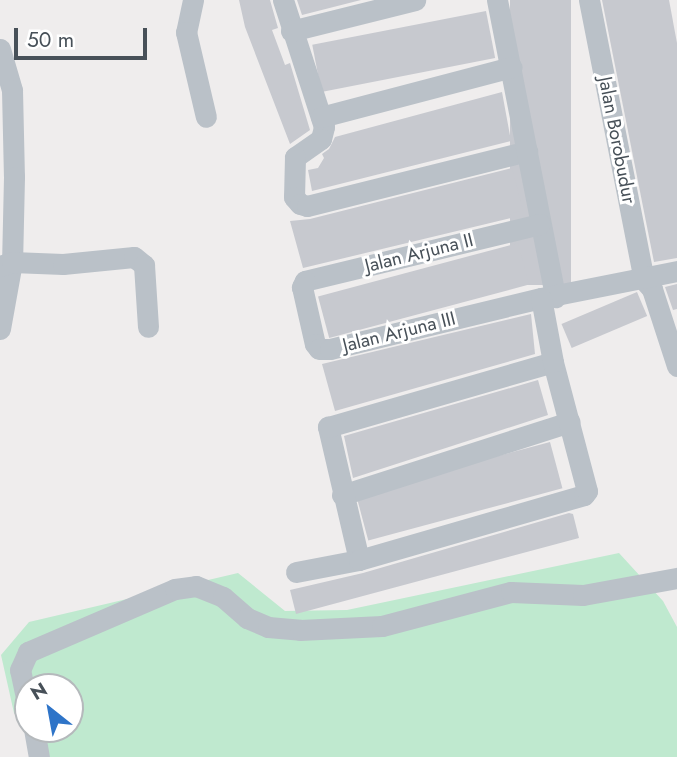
<!DOCTYPE html>
<html>
<head>
<meta charset="utf-8">
<style>
	body { margin:0 }
	#map { position:relative; width:677px; height:757px; overflow:hidden; background:#efeded; font-family:Jost,sans-serif }
	div>[style] { position:absolute }
	[style*='--x'] { left:calc(var(--x)*1px); top:calc(var(--y)*1px); width:calc(var(--w)*1px); rotate:calc(var(--a)*1deg) }
	.green>* { inset:0; background:#bfe9cf }
	.building>* { inset:0; background:#c7c9cf; transform-origin:0 0 }
	.street>* { height:21px; margin:-10.5px; padding:0 10.5px; transform-origin:10.5px; border-radius:10.5px; background:#bac1c8 }
	span { translate:-50% -50%; white-space:nowrap; text-align:center; line-height:1.15; -webkit-text-stroke:6px #fff; paint-order:stroke }
	.street-label { font-size:19px; color:#475058 }
	.north { position:absolute; left:14px; top:673px; width:70px; height:70px; box-sizing:border-box; background:#fff; border:2px solid #b5b9bc; border-radius:50%; rotate:329deg; font-size:19px; font-weight:700; line-height:28px; text-align:center; color:#475058 }
	.north::after { content:''; display:block; margin:auto; width:24px; height:32px; background:#2e74c8; clip-path:polygon(50% 0,100% 100%,50% 72%,0 100%) }
	.scale { position:absolute; left:14px; top:28px; width:133px; height:32px; box-sizing:border-box; border:4px solid #475058; border-top:0; padding-left:9px; font-size:21px; line-height:24px; white-space:nowrap; color:#475058; -webkit-text-stroke:5px #fff; paint-order:stroke }
</style>
</head>
<body>
<div id="map">
	<div class="green">
		<i style="clip-path:polygon(evenodd,619px 553px,663px 601px,677px 627px,677px 757px,48px 757px,14px 713px,1px 655px,29px 622px,238px 573px,285px 611px,347px 610px,619px 553px,28px 687px,70px 687px,70px 729px,28px 729px,28px 687px)"></i>
	</div>
	<div class="building">
		<i style="clip-path:polygon(239px 0,270px 0,278px 28px,272px 30px,285px 65px,290px 63px,310px 130px,290px 144px,245px 27px)"></i>
		<i style="clip-path:polygon(297px 0,361px 0,302px 15px)"></i>
		<i style="left:510px;top:0;width:61px;height:285px"></i>
		<i style="clip-path:polygon(602px 0,669px 0,677px 43px,677px 258px,654px 262px)"></i>
		<i style="left:486px;top:11px;width:48px;height:177px;rotate:79deg"></i>
		<i style="clip-path:polygon(502px 92px,511px 141px,312px 191px,308px 170px,318px 168px,324px 158px,322px 154px,329px 149px,335px 137px)"></i>
		<i style="clip-path:polygon(512px 168px,523px 210px,510px 214px,511px 218px,303px 268px,290px 221px,310px 219px)"></i>
		<i style="left:518px;top:243px;width:43px;height:207px;rotate:75deg"></i>
		<i style="clip-path:polygon(677px 284px,677px 309px,673px 310px,665px 287px)"></i>
		<i style="left:637px;top:292px;width:26px;height:82px;rotate:67deg"></i>
		<i style="clip-path:polygon(531px 314px,535px 354px,335px 411px,322px 364px)"></i>
		<i style="clip-path:polygon(538px 380px,548px 415px,353px 478px,344px 436px)"></i>
		<i style="left:550px;top:442px;width:48px;height:201px;rotate:75deg"></i>
		<i style="clip-path:polygon(569px 513px,573px 514px,579px 538px,296px 614px,290px 590px,363px 573px)"></i>
	</div>
	<div class="street">
		<i style="--x:193;--y:0;--w:33;--a:102"></i>
		<i style="--x:186;--y:32;--w:87;--a:76.8"></i>
		<i style="--x:283;--y:0;--w:133;--a:72.1"></i>
		<i style="--x:324;--y:127;--w:12;--a:104"></i>
		<i style="--x:321;--y:139;--w:32;--a:145"></i>
		<i style="--x:295;--y:157;--w:40;--a:91.4"></i>
		<i style="--x:294;--y:197;--w:9;--a:49"></i>
		<i style="--x:300;--y:204;--w:7;--a:16"></i>
		<i style="--x:307;--y:206;--w:227;--a:-14"></i>
		<i style="--x:497;--y:0;--w:303;--a:78.9"></i>
		<i style="--x:589;--y:0;--w:285;--a:78.9"></i>
		<i style="--x:644;--y:280;--w:12;--a:48"></i>
		<i style="--x:652;--y:289;--w:81;--a:72"></i>
		<i style="--x:291;--y:31;--w:128;--a:-14"></i>
		<i style="--x:0;--y:49;--w:43;--a:73.7"></i>
		<i style="--x:12;--y:90;--w:87;--a:88.7"></i>
		<i style="--x:14;--y:177;--w:85;--a:91.3"></i>
		<i style="--x:12;--y:262;--w:68;--a:100.2"></i>
		<i style="--x:321;--y:117;--w:197;--a:-14.7"></i>
		<i style="--x:540;--y:224;--w:242;--a:166.4"></i>
		<i style="--x:305;--y:281;--w:7;--a:117"></i>
		<i style="--x:302;--y:287;--w:58;--a:77.2"></i>
		<i style="--x:315;--y:344;--w:6;--a:51"></i>
		<i style="--x:319;--y:349;--w:11;--a:0"></i>
		<i style="--x:330;--y:349;--w:217;--a:-13.6"></i>
		<i style="--x:541;--y:298;--w:139;--a:-11.2"></i>
		<i style="--x:0;--y:266;--w:13;--a:-18"></i>
		<i style="--x:12;--y:262;--w:51;--a:2.2"></i>
		<i style="--x:63;--y:264;--w:71;--a:-5.6"></i>
		<i style="--x:134;--y:257;--w:13;--a:39"></i>
		<i style="--x:144;--y:265;--w:62;--a:86.3"></i>
		<i style="--x:342;--y:495;--w:239;--a:-17.8"></i>
		<i style="--x:359;--y:560;--w:137;--a:-103.1"></i>
		<i style="--x:328;--y:427;--w:234;--a:-16.1"></i>
		<i style="--x:296;--y:572;--w:64;--a:-10.8"></i>
		<i style="--x:359;--y:560;--w:234;--a:-16.1"></i>
		<i style="--x:584;--y:495;--w:5;--a:-53"></i>
		<i style="--x:587;--y:491;--w:133;--a:-104.8"></i>
		<i style="--x:553;--y:362;--w:65;--a:-100.6"></i>
		<i style="--x:28;--y:707;--w:38;--a:-102"></i>
		<i style="--x:20;--y:670;--w:20;--a:-66"></i>
		<i style="--x:28;--y:652;--w:160;--a:-23.2"></i>
		<i style="--x:175;--y:589;--w:21;--a:-8"></i>
		<i style="--x:196;--y:586;--w:29;--a:22"></i>
		<i style="--x:223;--y:597;--w:32;--a:41"></i>
		<i style="--x:247;--y:618;--w:23;--a:23"></i>
		<i style="--x:268;--y:627;--w:32;--a:5"></i>
		<i style="--x:300;--y:630;--w:82;--a:-2.8"></i>
		<i style="--x:382;--y:626;--w:133;--a:-14.8"></i>
		<i style="--x:511;--y:592;--w:72;--a:2.4"></i>
		<i style="--x:583;--y:595;--w:96;--a:-10.3"></i>
		<i style="--x:34;--y:729;--w:28;--a:80"></i>
	</div>
	<div class="street-label">
		<span style="left:617px;top:140px;rotate:79deg">Jalan Borobudur</span>
		<span style="left:419px;top:253px;rotate:-14deg">Jalan Arjuna II</span>
		<span style="left:399px;top:332px;rotate:-14deg">Jalan Arjuna III</span>
	</div>
	<div class="north">N</div>
	<div class="scale">50 m</div>
</div>
</body>
</html>
